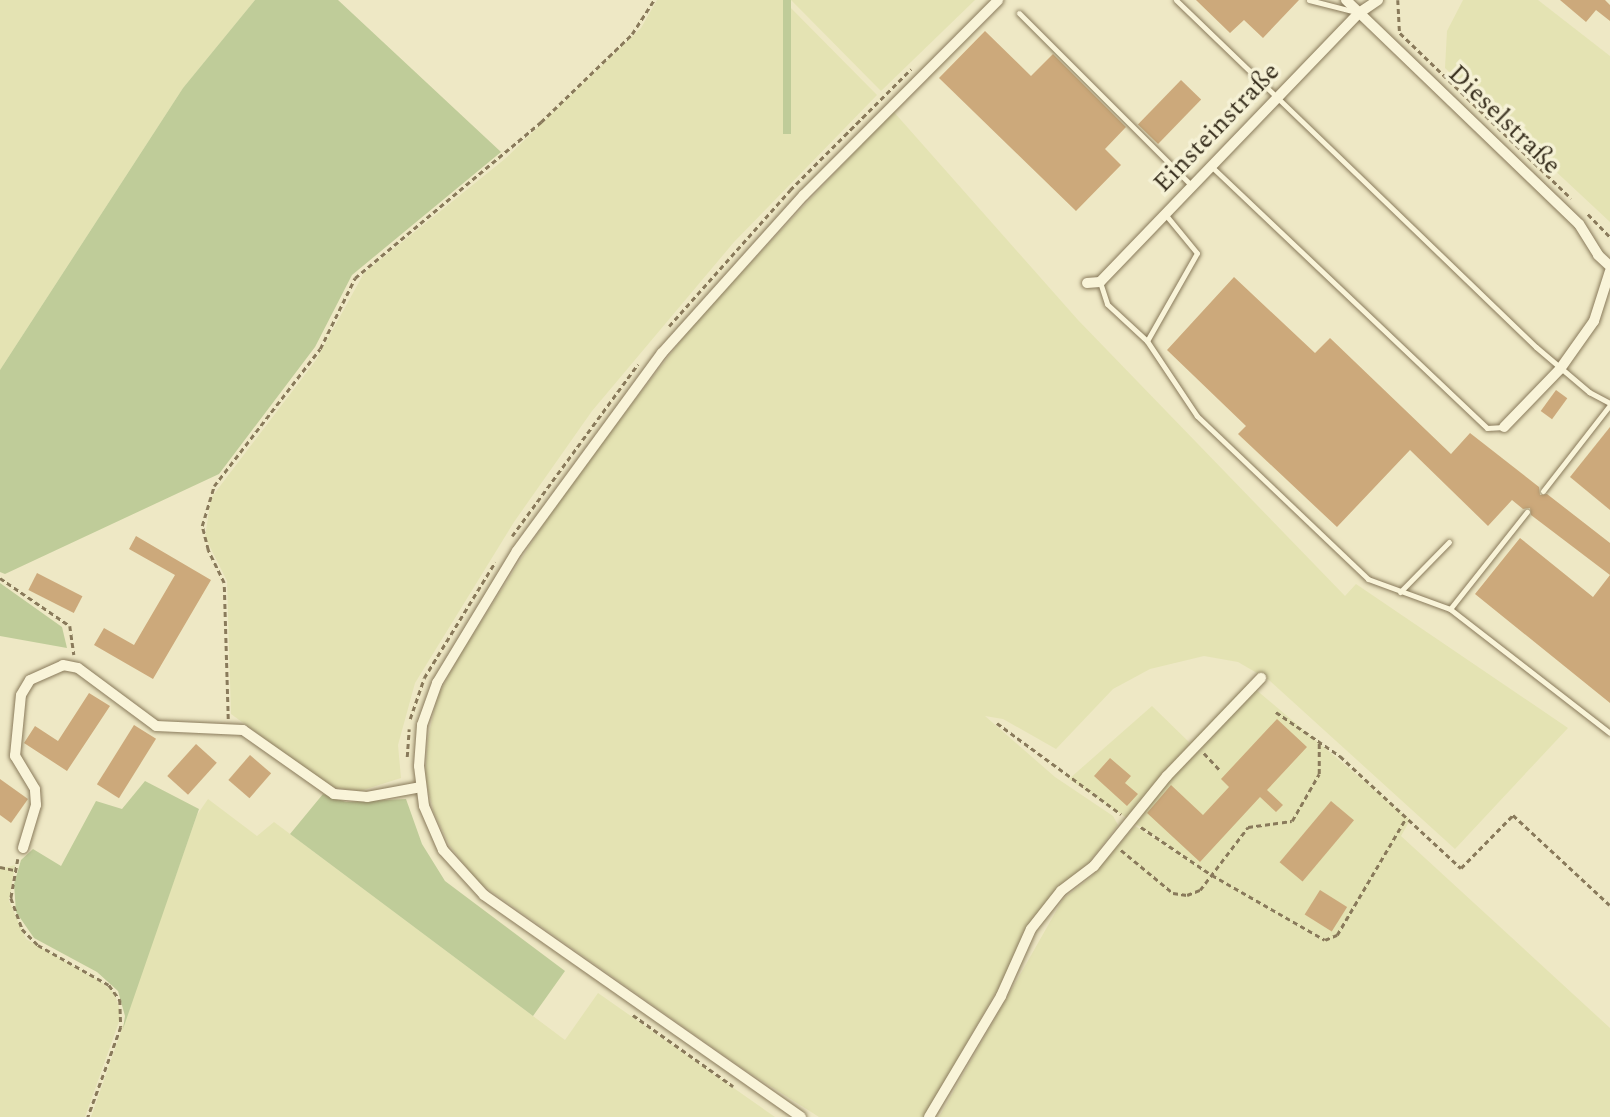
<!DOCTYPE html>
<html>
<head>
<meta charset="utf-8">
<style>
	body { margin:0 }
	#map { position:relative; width:1610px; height:1117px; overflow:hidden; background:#eee8c5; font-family:Spectral,serif }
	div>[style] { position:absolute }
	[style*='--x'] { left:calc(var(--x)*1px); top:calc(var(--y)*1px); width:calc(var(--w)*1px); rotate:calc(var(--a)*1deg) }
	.farmland>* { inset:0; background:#e4e3b3 }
	.green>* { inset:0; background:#bfcc99; transform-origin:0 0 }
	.building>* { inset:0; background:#cca97b; transform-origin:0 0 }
	.path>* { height:2.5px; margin-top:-1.25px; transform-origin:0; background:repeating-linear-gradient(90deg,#897a5b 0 5px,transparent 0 8.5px) }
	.roads { filter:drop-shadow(0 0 2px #897a5b) drop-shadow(0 0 2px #897a5b) }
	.lane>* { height:5px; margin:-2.5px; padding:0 2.5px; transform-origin:2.5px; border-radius:2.5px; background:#f9f4d9 }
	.street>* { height:10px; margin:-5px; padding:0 5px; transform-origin:5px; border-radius:5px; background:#f9f4d9 }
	span { translate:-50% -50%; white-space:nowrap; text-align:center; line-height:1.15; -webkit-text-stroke:7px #f5f1d5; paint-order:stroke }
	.street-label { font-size:26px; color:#39301f }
</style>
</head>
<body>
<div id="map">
	<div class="farmland">
		<i style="clip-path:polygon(0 0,255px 0,183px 88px,0 370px)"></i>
		<i style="clip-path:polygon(657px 0,783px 0,877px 95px,734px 242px,592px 411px,514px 522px,415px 683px,398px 745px,401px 778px,360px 791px,331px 787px,231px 714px,227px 581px,205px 537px,211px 498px,316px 360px,364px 273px,506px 158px,641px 28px)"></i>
		<i style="clip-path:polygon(791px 0,975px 0,881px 91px)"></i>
		<i style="clip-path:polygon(1463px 0,1538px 0,1610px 56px,1610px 222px,1445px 68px,1447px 31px)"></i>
		<i style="clip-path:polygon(893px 111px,1078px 320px,1345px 596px,1356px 584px,1568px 728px,1455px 849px,1269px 680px,1238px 662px,1204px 656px,1150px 669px,1113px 689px,1056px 749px,1003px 719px,985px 716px,1055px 777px,1113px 816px,1118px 825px,1087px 865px,1050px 898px,924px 1117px,819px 1117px,745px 1070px,478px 882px,450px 846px,434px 813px,425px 778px,428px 738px,437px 697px,458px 658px,566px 489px,696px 321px)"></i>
		<i style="clip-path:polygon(1248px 683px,1410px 820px,1401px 836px,1610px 1028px,1610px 1117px,939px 1117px,1063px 899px,1090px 878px,1135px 826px,1228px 886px,1069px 779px,1152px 706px,1190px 743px)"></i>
		<i style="clip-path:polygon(208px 799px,257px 836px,274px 822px,565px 1040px,598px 993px,775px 1117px,91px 1117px,197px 815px)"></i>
		<i style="clip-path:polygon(15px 865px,9px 901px,26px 939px,100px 981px,114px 993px,119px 1007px,120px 1019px,85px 1117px,0 1117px,0 869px)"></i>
	</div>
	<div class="green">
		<i style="clip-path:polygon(255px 0,338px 0,501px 152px,352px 275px,315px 347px,219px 474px,5px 574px,0 572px,0 370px,183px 88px)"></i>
		<i style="left:783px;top:0;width:8px;height:134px"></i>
		<i style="clip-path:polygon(0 583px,62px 627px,67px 648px,0 636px)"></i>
		<i style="clip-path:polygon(145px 781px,199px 809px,123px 1029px,125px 1016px,118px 991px,97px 972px,34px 938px,16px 912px,14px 884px,21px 860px,33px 849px,61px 866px,96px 801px,122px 809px)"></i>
		<i style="clip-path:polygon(323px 794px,346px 802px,406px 799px,422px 844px,445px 881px,565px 971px,533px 1016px,290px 834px)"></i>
	</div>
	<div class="building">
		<i style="clip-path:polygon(1196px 0,1299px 0,1263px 38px,1244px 20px,1230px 33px)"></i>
		<i style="clip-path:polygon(1560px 0,1605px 0,1610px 5px,1610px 21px,1596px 10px,1586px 22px)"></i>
		<i style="clip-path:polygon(985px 31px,1031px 76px,1053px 54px,1126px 127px,1105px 149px,1121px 165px,1076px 211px,939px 78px)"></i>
		<i style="left:1181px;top:80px;width:28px;height:62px;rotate:44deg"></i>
		<i style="clip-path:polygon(1234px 277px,1315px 353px,1330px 338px,1451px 454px,1470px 433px,1539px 487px,1540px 495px,1547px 494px,1610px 543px,1610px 575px,1531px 515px,1530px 508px,1523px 509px,1512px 500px,1488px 526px,1410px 450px,1337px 527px,1238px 434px,1246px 426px,1167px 350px)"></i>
		<i style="left:1556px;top:390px;width:14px;height:26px;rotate:36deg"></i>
		<i style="clip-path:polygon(1610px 427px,1610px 510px,1570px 477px)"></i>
		<i style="clip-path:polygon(136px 536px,211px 580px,153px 679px,94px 645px,104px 628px,134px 645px,175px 575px,129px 549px)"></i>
		<i style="clip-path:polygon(1520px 538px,1593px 597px,1610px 575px,1610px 703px,1475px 594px)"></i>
		<i style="left:37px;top:573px;width:51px;height:19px;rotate:27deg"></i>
		<i style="clip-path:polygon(89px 693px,110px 706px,67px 771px,24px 743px,35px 726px,58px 741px)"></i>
		<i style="clip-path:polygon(1277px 719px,1307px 747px,1267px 790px,1283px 805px,1276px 812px,1260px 797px,1200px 862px,1147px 813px,1171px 785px,1203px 815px,1229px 787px,1221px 779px)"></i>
		<i style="left:134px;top:725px;width:26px;height:70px;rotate:32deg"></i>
		<i style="left:196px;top:744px;width:28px;height:43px;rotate:42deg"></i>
		<i style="left:250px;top:755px;width:28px;height:33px;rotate:41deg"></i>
		<i style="clip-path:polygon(1110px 758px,1131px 776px,1125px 783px,1138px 794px,1127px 806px,1094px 776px)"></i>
		<i style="clip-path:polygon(0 779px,28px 799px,11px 823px,0 815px)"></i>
		<i style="left:1331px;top:801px;width:30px;height:80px;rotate:40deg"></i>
		<i style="left:1320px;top:890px;width:32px;height:29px;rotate:32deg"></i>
	</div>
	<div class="path">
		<i style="--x:1398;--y:0;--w:33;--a:87"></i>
		<i style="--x:1400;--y:33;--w:238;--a:44"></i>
		<i style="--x:1588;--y:214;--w:32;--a:46"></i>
		<i style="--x:669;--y:326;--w:182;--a:-48.3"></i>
		<i style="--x:790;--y:190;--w:171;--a:-45"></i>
		<i style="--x:512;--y:536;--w:213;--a:-53.8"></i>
		<i style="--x:0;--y:578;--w:85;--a:34.4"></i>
		<i style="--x:70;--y:626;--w:29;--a:82"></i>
		<i style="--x:1276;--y:712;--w:78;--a:34.5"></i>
		<i style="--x:1340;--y:756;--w:165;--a:42.8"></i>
		<i style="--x:1461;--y:868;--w:74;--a:-45.5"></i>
		<i style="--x:1513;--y:815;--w:132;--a:42.9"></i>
		<i style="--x:228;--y:719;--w:136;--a:-91.7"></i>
		<i style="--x:224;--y:583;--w:37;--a:-116"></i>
		<i style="--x:208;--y:550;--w:25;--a:-104"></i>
		<i style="--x:202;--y:526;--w:42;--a:-73.3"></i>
		<i style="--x:214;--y:486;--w:173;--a:-52.3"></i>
		<i style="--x:320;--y:349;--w:79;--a:-63.8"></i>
		<i style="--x:355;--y:278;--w:243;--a:-40"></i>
		<i style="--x:541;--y:122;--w:127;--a:-44"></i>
		<i style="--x:632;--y:34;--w:40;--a:-57.1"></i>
		<i style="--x:410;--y:719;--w:43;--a:-71.1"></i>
		<i style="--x:424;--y:678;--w:136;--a:-58.5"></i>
		<i style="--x:997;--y:723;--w:154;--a:36.3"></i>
		<i style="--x:1204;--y:753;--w:25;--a:47"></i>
		<i style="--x:407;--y:757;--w:28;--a:-86"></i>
		<i style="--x:1141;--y:827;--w:86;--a:34.1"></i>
		<i style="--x:1212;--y:875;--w:130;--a:29.9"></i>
		<i style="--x:1325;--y:940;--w:13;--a:-23"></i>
		<i style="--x:1337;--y:935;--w:136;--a:-59.5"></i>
		<i style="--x:1121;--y:850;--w:67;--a:39.6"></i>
		<i style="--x:1173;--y:893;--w:14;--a:8"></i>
		<i style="--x:1187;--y:895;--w:14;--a:-21"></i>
		<i style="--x:1200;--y:890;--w:79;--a:-52.7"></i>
		<i style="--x:1248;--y:827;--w:44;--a:-7.8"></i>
		<i style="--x:1292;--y:821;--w:54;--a:-60.1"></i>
		<i style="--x:1319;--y:774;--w:32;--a:-90"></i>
		<i style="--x:18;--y:859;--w:40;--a:100"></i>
		<i style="--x:11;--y:898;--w:33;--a:70"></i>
		<i style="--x:22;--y:929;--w:23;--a:45"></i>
		<i style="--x:38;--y:945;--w:81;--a:29.4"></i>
		<i style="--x:109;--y:985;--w:19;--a:54"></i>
		<i style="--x:120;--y:1000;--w:27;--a:88"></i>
		<i style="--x:121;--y:1027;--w:96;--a:110.1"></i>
		<i style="--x:0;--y:867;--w:14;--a:12"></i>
		<i style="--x:633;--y:1015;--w:123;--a:35.4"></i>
	</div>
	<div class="roads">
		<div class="lane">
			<i style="--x:1176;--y:0;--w:500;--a:43.95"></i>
			<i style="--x:1536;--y:347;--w:70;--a:40.3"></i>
			<i style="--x:1589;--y:392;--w:24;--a:28"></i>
			<i style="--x:1309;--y:0;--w:49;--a:14.3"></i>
			<i style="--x:1019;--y:13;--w:245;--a:45"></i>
			<i style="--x:1212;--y:167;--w:379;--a:43.5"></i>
			<i style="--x:1487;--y:428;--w:17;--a:-3"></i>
			<i style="--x:1100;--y:282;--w:23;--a:72"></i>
			<i style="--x:1107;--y:304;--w:54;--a:42.8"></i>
			<i style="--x:1147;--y:341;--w:90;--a:56.3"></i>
			<i style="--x:1197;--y:416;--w:236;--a:43.6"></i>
			<i style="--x:1368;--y:579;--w:87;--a:20.1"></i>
			<i style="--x:1450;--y:609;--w:202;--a:37.8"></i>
			<i style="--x:1147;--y:341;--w:101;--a:-60.4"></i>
			<i style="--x:1197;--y:253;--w:50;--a:-129.4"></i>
			<i style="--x:1543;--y:491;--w:109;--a:-52.1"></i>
			<i style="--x:1400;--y:592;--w:70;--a:-45.6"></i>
			<i style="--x:1450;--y:609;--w:124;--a:-51.6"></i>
		</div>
		<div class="street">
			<i style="--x:1346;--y:0;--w:323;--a:43.9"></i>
			<i style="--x:1579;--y:224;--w:36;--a:58"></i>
			<i style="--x:1598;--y:255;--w:16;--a:43"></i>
			<i style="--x:1087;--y:283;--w:13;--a:-4"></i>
			<i style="--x:1100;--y:282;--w:373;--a:-46.1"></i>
			<i style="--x:1359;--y:13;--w:23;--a:-34"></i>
			<i style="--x:1504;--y:427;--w:81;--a:-46"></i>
			<i style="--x:1560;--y:369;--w:59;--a:-54.7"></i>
			<i style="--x:1594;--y:321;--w:52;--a:-72.3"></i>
			<i style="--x:23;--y:848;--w:45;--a:-73.2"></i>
			<i style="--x:36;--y:805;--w:16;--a:-94"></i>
			<i style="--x:35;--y:789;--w:39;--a:-121"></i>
			<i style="--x:15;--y:756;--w:61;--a:-84.4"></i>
			<i style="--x:21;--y:695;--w:17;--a:-59"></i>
			<i style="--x:30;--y:680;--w:36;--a:-24"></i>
			<i style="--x:63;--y:665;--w:15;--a:11"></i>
			<i style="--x:78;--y:668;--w:97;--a:36.6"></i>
			<i style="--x:156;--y:726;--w:87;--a:2.6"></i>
			<i style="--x:243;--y:730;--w:111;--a:35.1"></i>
			<i style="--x:334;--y:794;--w:33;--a:5"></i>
			<i style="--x:367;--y:797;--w:55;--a:-10.5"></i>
			<i style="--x:801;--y:1117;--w:387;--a:-145"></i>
			<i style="--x:484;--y:895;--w:61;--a:-132.3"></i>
			<i style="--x:443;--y:850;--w:48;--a:-113.4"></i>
			<i style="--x:424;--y:806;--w:40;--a:-97.1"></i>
			<i style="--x:419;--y:766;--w:41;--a:-85.8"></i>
			<i style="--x:422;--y:725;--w:45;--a:-70.3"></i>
			<i style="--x:437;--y:683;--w:154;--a:-58.8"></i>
			<i style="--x:517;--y:551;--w:245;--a:-53.8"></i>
			<i style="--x:662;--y:353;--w:212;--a:-48.1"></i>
			<i style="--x:804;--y:195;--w:275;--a:-45.1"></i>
			<i style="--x:929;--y:1117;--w:141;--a:-59.2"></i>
			<i style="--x:1001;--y:996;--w:73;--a:-65.9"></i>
			<i style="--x:1031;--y:929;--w:48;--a:-51.7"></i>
			<i style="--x:1061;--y:891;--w:41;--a:-37.1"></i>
			<i style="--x:1094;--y:866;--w:116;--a:-51"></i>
			<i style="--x:1167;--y:776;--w:136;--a:-46.2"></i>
		</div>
	</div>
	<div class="street-label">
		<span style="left:1504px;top:120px;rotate:44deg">Dieselstraße</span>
		<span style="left:1217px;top:128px;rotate:-46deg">Einsteinstraße</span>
	</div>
</div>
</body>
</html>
